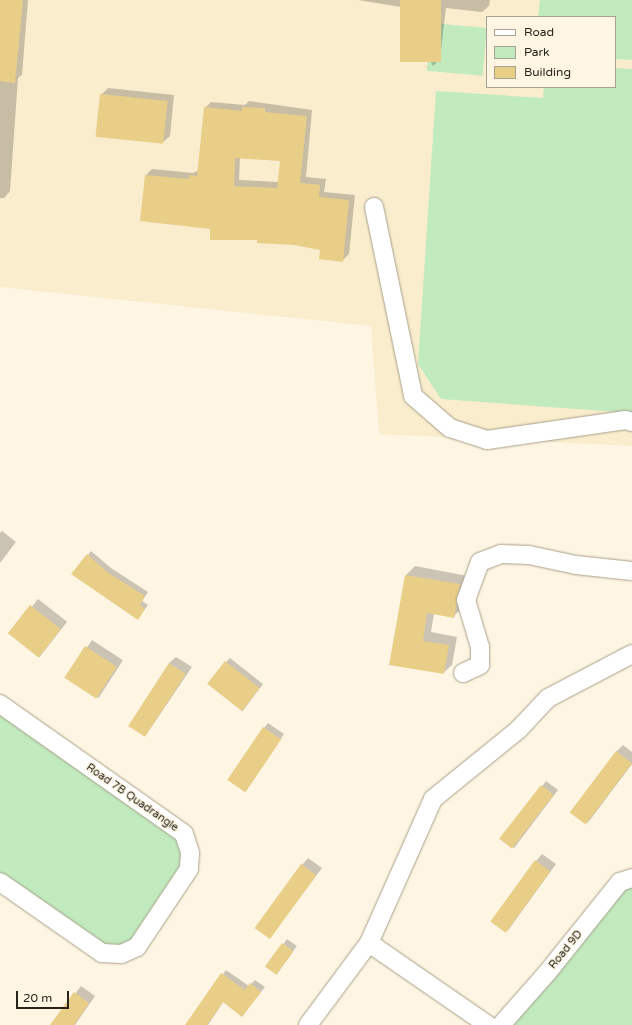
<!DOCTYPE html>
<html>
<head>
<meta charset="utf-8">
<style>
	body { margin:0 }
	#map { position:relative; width:632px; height:1025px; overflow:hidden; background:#fef6e3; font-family:"Varela Round",sans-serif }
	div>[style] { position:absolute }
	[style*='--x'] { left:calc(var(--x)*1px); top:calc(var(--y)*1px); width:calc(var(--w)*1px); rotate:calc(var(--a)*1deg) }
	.built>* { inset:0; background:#f9edce }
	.green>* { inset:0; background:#c1eabe; transform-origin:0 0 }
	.shadow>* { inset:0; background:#0003; transform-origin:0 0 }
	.building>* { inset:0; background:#e9ce88; transform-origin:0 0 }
	.roads { filter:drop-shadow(0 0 1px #a9a08a) drop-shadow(0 0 1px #a9a08a) }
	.street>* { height:18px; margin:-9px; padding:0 9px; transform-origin:9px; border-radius:9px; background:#fff }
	span { translate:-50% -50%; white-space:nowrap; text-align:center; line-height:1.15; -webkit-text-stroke:3px #fef6e3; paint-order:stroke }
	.street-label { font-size:11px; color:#27241b }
	.legend { position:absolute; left:486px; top:16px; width:130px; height:72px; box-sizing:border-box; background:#fef6e3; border:1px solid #a8a293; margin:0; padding:5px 7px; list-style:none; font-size:12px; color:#27241b }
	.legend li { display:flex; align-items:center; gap:8px; height:20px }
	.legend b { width:20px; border:1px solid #a8a293 }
	.scale { position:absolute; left:16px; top:991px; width:53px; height:18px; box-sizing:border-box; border:2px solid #27241b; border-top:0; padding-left:5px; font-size:12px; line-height:14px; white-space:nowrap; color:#27241b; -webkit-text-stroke:3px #fef6e3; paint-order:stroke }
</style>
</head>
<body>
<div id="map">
	<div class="built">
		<i style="clip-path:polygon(evenodd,0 0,632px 0,632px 446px,379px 434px,371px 326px,0 287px,0 0,487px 17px,615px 17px,615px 87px,487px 87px,487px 17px)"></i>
	</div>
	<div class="green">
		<i style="clip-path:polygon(540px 0,632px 0,632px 60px,615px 59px,615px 17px,538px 17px)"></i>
		<i style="left:431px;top:23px;width:56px;height:48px;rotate:5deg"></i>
		<i style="clip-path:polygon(615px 68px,632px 69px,632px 413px,441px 399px,418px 364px,436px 91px,543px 98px,544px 87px,615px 87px)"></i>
		<i style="clip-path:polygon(0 710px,180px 838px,183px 869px,128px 945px,99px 943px,0 873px)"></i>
		<i style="clip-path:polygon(632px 886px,632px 1025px,513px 1025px,621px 890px)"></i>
	</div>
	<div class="shadow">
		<i style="clip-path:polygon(0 0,28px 0,22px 75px,18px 78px,10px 191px,4px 198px,0 198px)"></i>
		<i style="clip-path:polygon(358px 0,490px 0,489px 6px,482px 12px,446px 8px,440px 59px,433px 66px,401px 7px)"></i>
		<i style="clip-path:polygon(108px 88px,174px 95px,170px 136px,163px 142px,101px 95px)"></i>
		<i style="clip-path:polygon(evenodd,249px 101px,312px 110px,306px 177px,326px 179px,324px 192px,355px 195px,349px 254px,343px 260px,321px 249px,258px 239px,211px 228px,146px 175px,152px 169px,193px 173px,199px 170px,205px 108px,211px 102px,245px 105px,249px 101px,240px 157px,281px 160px,278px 182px,239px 180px,240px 157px)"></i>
		<i style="clip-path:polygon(2px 531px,16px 542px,0 563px,0 533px)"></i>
		<i style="clip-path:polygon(91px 551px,111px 568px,148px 592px,142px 601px,148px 605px,138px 619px,88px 555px)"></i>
		<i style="clip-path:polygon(415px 566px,468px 576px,462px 608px,453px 617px,434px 613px,431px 632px,457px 637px,452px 665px,443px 673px,391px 664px,406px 575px)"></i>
		<i style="left:38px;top:599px;width:37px;height:45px;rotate:38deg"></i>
		<i style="left:92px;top:640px;width:37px;height:45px;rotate:33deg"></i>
		<i style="clip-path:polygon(176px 657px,192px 667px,146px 735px,169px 663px)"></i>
		<i style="clip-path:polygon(230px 658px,263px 684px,242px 712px,226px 662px)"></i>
		<i style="clip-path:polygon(268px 723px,284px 734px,249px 786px,264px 728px)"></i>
		<i style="clip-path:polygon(623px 745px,632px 752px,632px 764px,587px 824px,616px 752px)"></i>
		<i style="left:546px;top:781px;width:15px;height:73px;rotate:37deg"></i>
		<i style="clip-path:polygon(542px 854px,556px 864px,507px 932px,536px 861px)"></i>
		<i style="clip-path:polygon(308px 858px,322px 868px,270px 937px,302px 865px)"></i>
		<i style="left:287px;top:939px;width:12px;height:34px;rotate:35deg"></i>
		<i style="clip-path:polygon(226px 970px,249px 986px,255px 980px,265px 987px,242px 1016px,224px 1001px,208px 1025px,186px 1025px)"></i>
		<i style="clip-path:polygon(81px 986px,95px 996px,75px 1025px,52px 1025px)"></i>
	</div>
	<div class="building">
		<i style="clip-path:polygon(0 0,23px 0,15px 83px,0 81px)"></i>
		<i style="left:400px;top:0;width:41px;height:62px"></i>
		<i style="left:100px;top:94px;width:68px;height:43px;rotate:6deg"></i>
		<i style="clip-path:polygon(evenodd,204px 107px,242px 111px,242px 107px,265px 108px,265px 112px,307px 116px,300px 183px,320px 185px,319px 197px,349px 200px,343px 262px,319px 259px,320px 250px,294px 245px,257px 243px,257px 240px,210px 240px,210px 229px,140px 221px,145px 175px,189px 179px,189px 175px,197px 176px,204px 107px,235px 158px,280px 161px,277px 188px,234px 186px,235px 158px)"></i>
		<i style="clip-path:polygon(87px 554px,107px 572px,145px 596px,140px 605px,145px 609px,138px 620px,71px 574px)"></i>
		<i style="clip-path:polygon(405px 575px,460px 584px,454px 618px,427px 613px,423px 641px,449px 645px,444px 674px,389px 665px)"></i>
		<i style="left:30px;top:605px;width:39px;height:36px;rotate:38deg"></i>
		<i style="left:85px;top:646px;width:38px;height:38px;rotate:33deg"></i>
		<i style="left:225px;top:661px;width:44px;height:29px;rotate:38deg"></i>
		<i style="left:169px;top:663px;width:20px;height:75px;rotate:33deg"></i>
		<i style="left:263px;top:727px;width:22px;height:64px;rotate:34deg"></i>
		<i style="left:616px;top:751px;width:20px;height:77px;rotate:37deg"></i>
		<i style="left:541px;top:785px;width:16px;height:68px;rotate:38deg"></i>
		<i style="left:535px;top:860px;width:19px;height:76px;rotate:36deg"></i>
		<i style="left:301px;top:864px;width:19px;height:79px;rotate:36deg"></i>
		<i style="left:282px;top:943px;width:14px;height:29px;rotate:36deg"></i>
		<i style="clip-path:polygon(221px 973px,245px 990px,250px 983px,261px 992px,242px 1017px,223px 1002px,207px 1025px,185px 1025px)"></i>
		<i style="clip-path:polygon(74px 992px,89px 1003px,74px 1025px,50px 1025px)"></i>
	</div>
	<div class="roads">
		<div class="street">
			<i style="--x:374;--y:207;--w:193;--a:78.3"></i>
			<i style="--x:413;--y:396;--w:49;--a:40.9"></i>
			<i style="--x:450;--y:428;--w:39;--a:18"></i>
			<i style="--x:487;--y:440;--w:140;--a:-8.2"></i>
			<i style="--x:626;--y:420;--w:6;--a:18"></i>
			<i style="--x:463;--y:673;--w:19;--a:-25"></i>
			<i style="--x:480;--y:665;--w:18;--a:-90"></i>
			<i style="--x:480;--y:647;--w:49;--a:-106.6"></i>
			<i style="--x:466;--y:600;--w:40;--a:-69.8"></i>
			<i style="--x:480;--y:562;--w:22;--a:-21"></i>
			<i style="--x:501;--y:554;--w:28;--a:2"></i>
			<i style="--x:529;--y:555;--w:48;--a:12"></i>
			<i style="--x:576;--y:565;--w:56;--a:6.1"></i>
			<i style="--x:0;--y:704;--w:225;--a:35.2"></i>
			<i style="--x:184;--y:834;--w:20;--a:72"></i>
			<i style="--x:190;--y:853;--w:16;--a:94"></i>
			<i style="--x:189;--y:869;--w:94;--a:123.7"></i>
			<i style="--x:137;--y:947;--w:17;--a:156"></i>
			<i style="--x:121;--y:954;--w:19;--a:-177"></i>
			<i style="--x:102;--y:953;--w:124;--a:-145.2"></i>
			<i style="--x:369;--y:943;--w:145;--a:34.6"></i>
			<i style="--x:308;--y:1025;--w:102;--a:-53.4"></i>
			<i style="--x:369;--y:943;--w:158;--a:-66"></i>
			<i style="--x:433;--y:799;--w:111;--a:-39.1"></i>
			<i style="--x:519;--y:729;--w:42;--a:-46.9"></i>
			<i style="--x:548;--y:698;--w:95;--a:-27.6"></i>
			<i style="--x:501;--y:1025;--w:69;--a:-48.5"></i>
			<i style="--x:547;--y:973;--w:117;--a:-51.3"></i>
			<i style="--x:620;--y:882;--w:13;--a:-18"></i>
		</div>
	</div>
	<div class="street-label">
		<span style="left:132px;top:798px;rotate:35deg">Road 7B Quadrangle</span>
		<span style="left:566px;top:950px;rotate:-51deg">Road 9D</span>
	</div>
	<ul class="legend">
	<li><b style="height:5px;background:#fff"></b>Road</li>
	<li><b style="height:11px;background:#c1eabe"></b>Park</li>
	<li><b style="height:11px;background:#e9ce88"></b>Building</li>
	</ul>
	<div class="scale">20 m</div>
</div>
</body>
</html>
